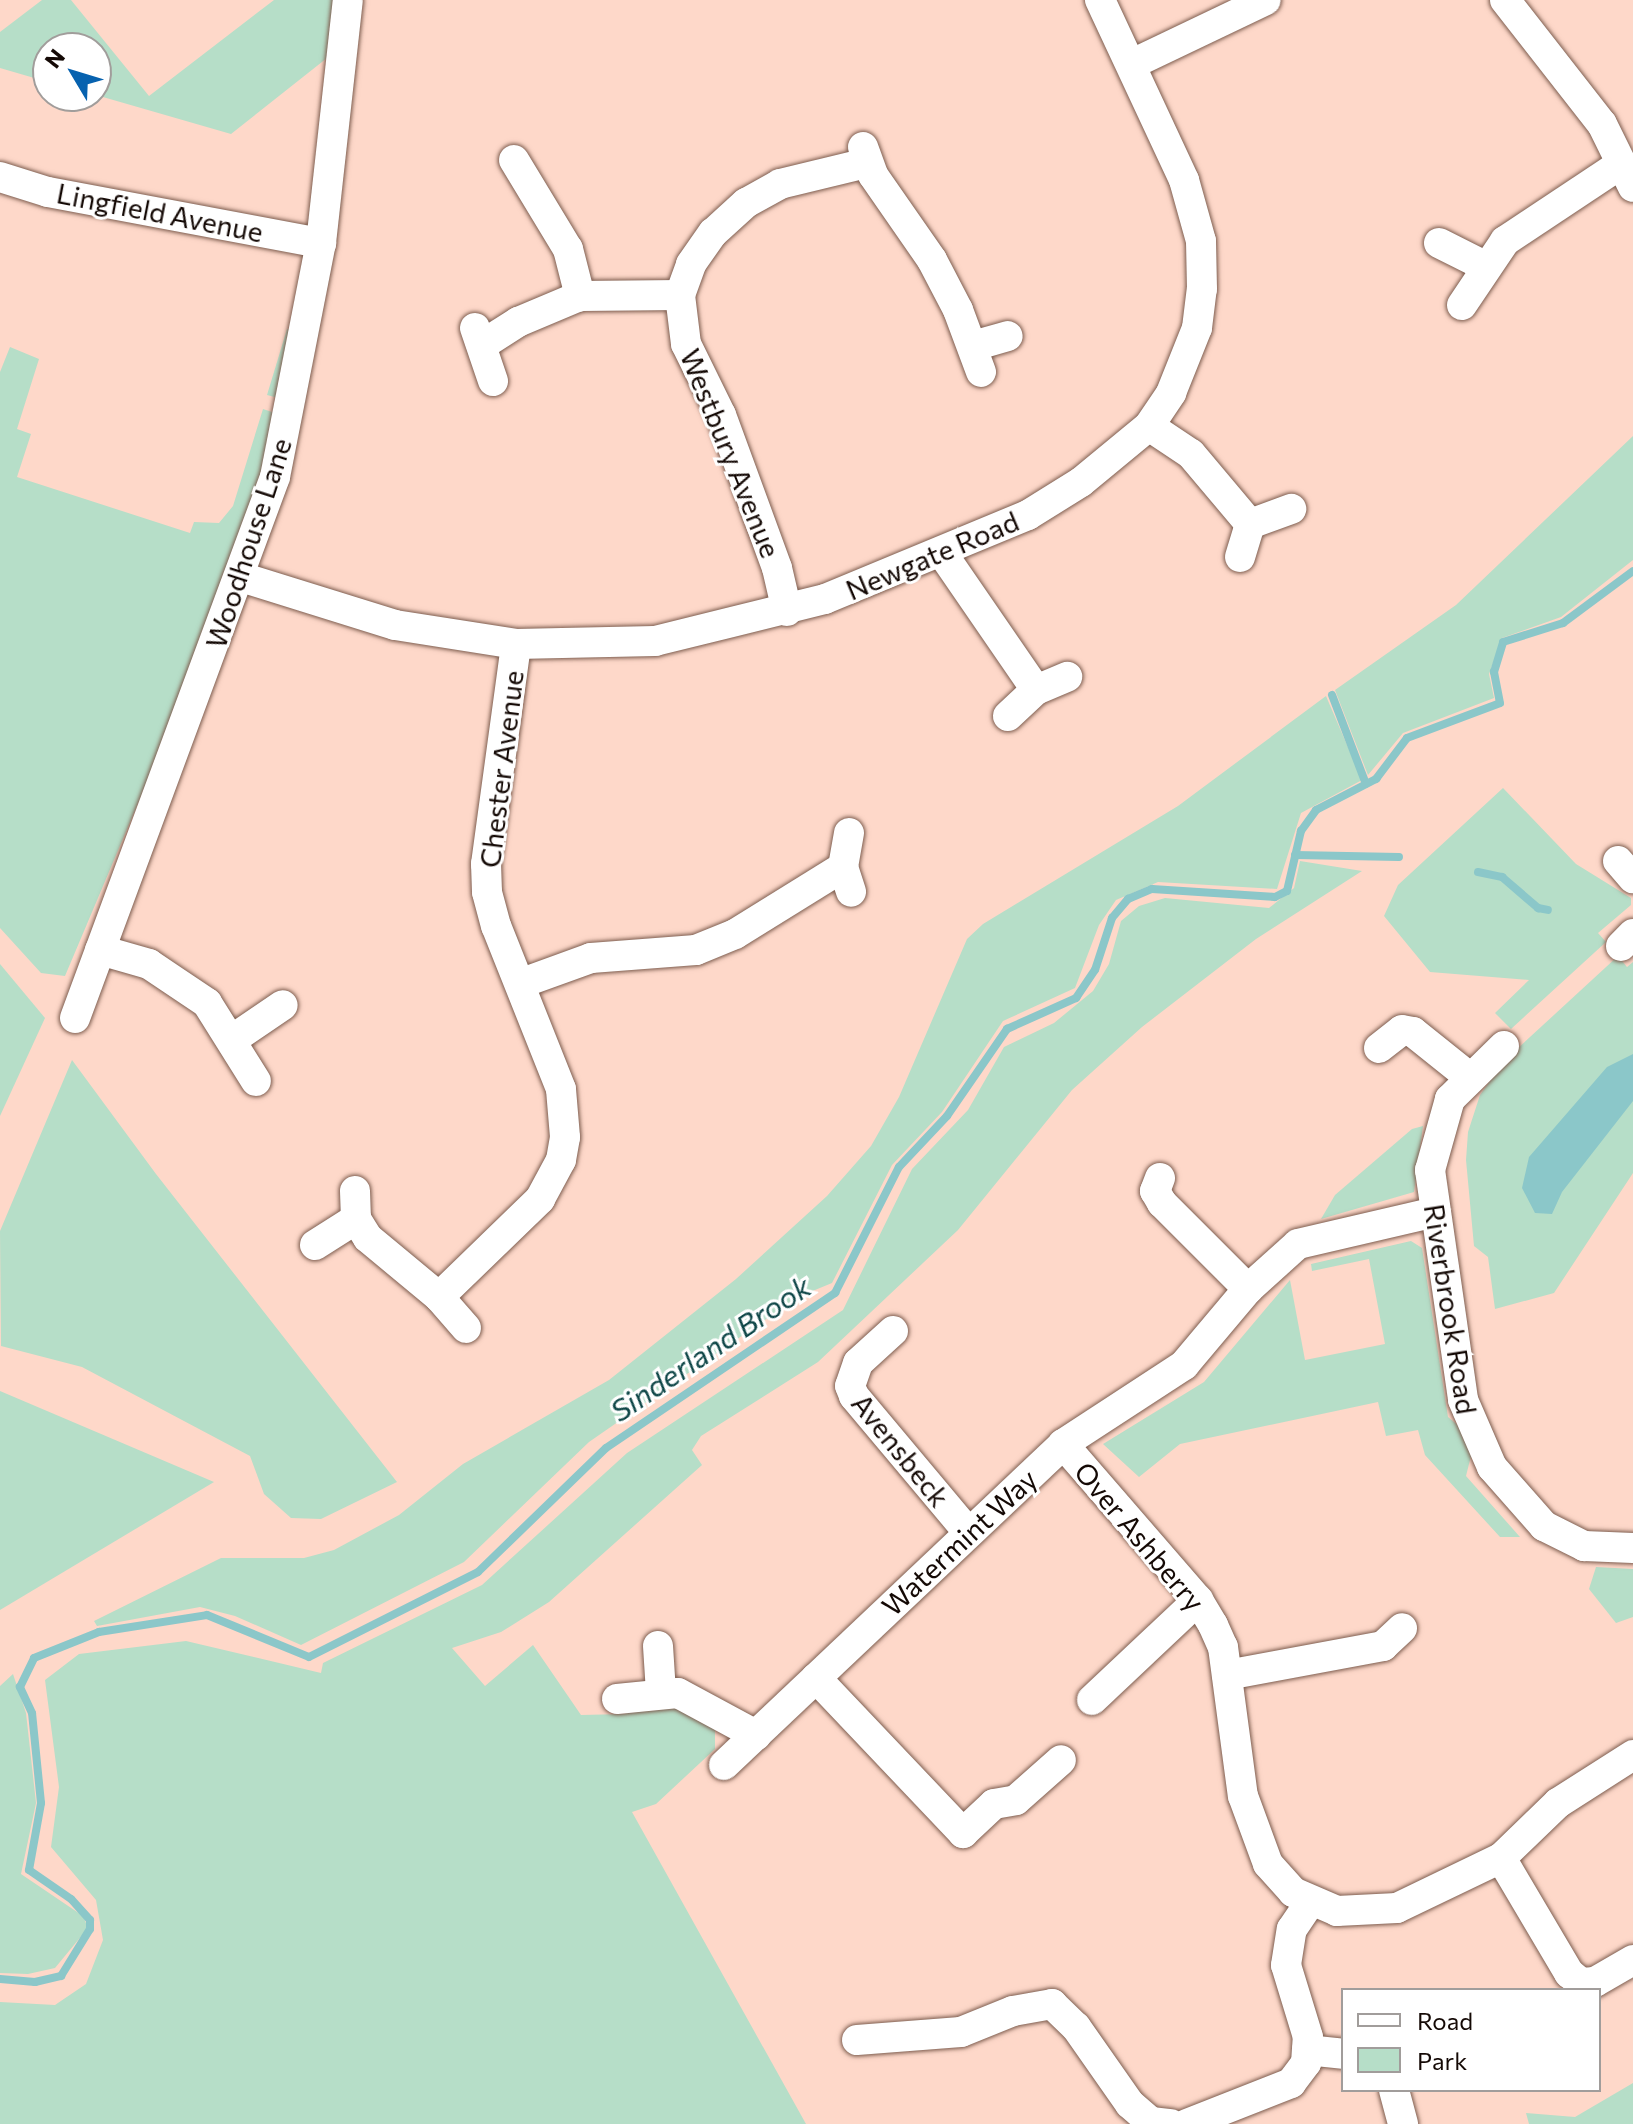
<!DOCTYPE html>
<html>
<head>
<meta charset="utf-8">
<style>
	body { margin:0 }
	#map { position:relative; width:1633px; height:2124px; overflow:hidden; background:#fed8c9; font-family:Commissioner,sans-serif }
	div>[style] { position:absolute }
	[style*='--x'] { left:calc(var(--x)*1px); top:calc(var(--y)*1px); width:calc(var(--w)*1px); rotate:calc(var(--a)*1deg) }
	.green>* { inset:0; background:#b6dec8 }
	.water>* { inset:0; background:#8bc7c9 }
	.stream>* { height:8px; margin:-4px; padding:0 4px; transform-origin:4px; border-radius:4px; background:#8bc7c9 }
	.roads { filter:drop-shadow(0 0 2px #7d5d4f) drop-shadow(0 0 2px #7d5d4f) }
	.street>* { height:30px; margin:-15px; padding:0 15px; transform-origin:15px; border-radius:15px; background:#fff }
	span { translate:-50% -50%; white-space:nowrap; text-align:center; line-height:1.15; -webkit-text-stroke:6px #fff; paint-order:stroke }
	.street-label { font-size:28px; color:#140905 }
	.water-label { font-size:30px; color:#0e4647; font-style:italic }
	.legend { position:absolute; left:1341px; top:1988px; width:260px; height:104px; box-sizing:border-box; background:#fff; border:2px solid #a19d9b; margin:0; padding:10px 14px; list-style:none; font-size:24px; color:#140905 }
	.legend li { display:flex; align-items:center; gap:16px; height:40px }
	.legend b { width:40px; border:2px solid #a19d9b }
	.north { position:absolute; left:32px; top:32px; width:80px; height:80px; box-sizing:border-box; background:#fff; border:2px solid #a19d9b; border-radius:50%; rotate:308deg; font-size:22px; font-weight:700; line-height:32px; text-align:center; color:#140905 }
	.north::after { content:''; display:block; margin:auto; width:28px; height:36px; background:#0762af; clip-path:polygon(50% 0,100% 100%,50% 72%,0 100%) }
</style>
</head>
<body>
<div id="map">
	<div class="green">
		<i style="clip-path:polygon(42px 0,71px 0,149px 96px,274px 0,334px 0,327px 58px,231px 134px,96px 95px,96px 48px,48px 48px,48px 82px,0 68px,0 32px)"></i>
		<i style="clip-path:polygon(287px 329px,296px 330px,282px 399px,267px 395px)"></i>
		<i style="clip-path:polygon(10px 347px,39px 359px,17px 429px,31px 434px,17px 477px,190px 533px,194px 522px,219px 523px,233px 506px,263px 409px,278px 414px,234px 576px,65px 976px,41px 973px,0 928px,0 372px)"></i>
		<i style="clip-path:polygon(1633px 436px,1633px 560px,1561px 617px,1502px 638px,1489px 674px,1494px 698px,1403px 733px,1368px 775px,1335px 690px,1456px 605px)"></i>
		<i style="clip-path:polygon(1326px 696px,1362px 780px,1301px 813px,1277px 889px,1158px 882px,1116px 900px,1099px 925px,1075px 988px,1003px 1021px,942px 1112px,892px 1165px,832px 1283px,798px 1297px,589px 1442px,464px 1562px,301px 1645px,235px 1616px,200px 1607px,97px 1626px,94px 1621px,221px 1558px,304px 1558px,334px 1550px,399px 1515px,463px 1464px,609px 1380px,736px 1279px,827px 1196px,871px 1146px,899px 1097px,967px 939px,983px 924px,1178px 806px)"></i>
		<i style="clip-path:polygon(1503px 788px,1576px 864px,1631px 898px,1631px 905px,1598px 933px,1606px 942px,1511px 1029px,1495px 1013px,1529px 980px,1430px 972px,1384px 916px,1398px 885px)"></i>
		<i style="clip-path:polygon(1300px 861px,1362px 871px,1256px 939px,1142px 1027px,1072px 1090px,958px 1230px,818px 1362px,701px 1436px,692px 1450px,702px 1465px,549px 1602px,501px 1632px,452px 1648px,485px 1686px,533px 1645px,581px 1715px,624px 1714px,645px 1703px,667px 1701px,715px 1729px,715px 1749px,656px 1804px,632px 1812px,806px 2124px,0 2124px,0 2002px,55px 2005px,86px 1984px,103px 1940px,96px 1900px,51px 1847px,59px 1787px,45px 1680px,79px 1654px,186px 1641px,321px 1673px,323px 1663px,482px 1585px,627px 1453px,843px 1310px,912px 1169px,968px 1110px,1004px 1047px,1054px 1023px,1093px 991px,1109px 964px,1121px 921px,1139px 906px,1165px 898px,1269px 908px,1294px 888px)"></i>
		<i style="clip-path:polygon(1618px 956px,1627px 967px,1633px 962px,1633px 1173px,1554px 1293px,1495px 1309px,1488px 1257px,1474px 1246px,1466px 1160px,1468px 1132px,1480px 1095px,1504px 1061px)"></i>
		<i style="clip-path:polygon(0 964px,45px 1018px,0 1116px)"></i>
		<i style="clip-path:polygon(72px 1060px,156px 1174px,397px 1482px,321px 1519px,291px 1518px,264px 1494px,250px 1456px,82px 1367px,1px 1346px,0 1231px)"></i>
		<i style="clip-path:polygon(1423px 1126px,1414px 1192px,1321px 1219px,1335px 1195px,1412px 1129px)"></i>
		<i style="clip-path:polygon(1411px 1241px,1422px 1248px,1448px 1417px,1460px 1427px,1471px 1456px,1466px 1476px,1520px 1537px,1500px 1537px,1425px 1455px,1418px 1430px,1386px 1436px,1378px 1402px,1180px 1444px,1139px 1477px,1103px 1444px,1204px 1382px,1290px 1280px,1305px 1360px,1385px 1344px,1369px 1259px,1312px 1271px,1311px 1264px)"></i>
		<i style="clip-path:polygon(0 1391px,214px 1482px,0 1610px)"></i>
		<i style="clip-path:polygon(1596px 1567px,1633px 1569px,1633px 1617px,1616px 1623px,1589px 1589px)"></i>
		<i style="clip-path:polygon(13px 1674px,26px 1713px,36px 1803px,21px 1874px,83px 1916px,88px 1928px,55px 1968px,28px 1974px,0 1973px,0 1686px)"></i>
		<i style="clip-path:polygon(1633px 2083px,1633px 2124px,1529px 2124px,1526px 2113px,1575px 2117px)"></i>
	</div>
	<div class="water">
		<i style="clip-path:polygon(1633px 1054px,1633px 1101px,1562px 1192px,1552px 1214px,1535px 1213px,1522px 1188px,1529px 1157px,1607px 1067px)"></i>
	</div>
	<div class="stream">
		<i style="--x:1332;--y:695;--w:95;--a:69.1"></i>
		<i style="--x:1295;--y:855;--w:104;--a:1.1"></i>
		<i style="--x:1478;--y:872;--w:25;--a:12"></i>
		<i style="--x:1502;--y:877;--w:48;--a:40.7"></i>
		<i style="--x:1538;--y:908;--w:10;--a:11"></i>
		<i style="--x:0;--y:1979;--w:35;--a:5"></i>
		<i style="--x:35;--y:1982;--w:27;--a:-13"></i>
		<i style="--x:61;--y:1976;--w:55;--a:-58.3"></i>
		<i style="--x:90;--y:1929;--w:9;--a:-90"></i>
		<i style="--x:90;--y:1920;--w:28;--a:-132"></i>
		<i style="--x:71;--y:1899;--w:51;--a:-145.4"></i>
		<i style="--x:29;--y:1870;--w:68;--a:-79.8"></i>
		<i style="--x:41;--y:1803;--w:90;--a:-95.7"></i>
		<i style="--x:32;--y:1713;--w:29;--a:-115"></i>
		<i style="--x:20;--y:1687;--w:32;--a:-64"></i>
		<i style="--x:34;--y:1658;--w:70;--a:-21.8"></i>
		<i style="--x:99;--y:1632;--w:109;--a:-8.9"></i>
		<i style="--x:207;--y:1615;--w:110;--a:22.4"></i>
		<i style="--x:309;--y:1657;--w:189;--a:-26.7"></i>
		<i style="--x:478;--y:1572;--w:178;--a:-44.1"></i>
		<i style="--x:606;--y:1448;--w:277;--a:-34.1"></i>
		<i style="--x:835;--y:1293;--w:141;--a:-63.1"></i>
		<i style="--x:899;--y:1167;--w:70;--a:-46.7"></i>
		<i style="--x:947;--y:1116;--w:106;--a:-55.4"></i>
		<i style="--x:1007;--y:1029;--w:76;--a:-24.2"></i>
		<i style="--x:1076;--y:998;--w:34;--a:-56"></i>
		<i style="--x:1095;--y:970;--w:55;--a:-71.9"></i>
		<i style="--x:1112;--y:918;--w:25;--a:-50"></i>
		<i style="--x:1128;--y:899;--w:26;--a:-23"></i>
		<i style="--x:1152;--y:889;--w:123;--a:3.7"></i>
		<i style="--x:1275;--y:897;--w:13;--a:-27"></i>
		<i style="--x:1287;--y:891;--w:62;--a:-76.9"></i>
		<i style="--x:1301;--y:831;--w:26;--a:-54"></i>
		<i style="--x:1316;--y:810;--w:68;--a:-27.3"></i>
		<i style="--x:1376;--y:779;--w:51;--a:-52.9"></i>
		<i style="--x:1407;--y:738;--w:99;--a:-20.6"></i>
		<i style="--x:1500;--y:703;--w:32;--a:-101"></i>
		<i style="--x:1494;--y:672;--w:31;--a:-73"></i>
		<i style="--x:1503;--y:642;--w:63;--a:-17.6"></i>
		<i style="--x:1563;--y:623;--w:87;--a:-36.6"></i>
	</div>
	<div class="roads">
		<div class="street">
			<i style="--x:1505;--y:0;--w:157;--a:52"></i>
			<i style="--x:1602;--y:124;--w:70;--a:63.8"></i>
			<i style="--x:1132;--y:64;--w:148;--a:-25.5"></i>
			<i style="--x:863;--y:147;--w:30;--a:70"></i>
			<i style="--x:873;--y:175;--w:103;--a:55.2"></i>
			<i style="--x:932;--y:260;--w:56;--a:62.5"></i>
			<i style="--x:958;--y:310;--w:66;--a:69.6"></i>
			<i style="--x:514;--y:160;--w:104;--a:58.8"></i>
			<i style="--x:568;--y:249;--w:49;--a:75.7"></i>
			<i style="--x:0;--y:177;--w:50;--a:17.4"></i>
			<i style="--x:48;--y:192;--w:278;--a:10.6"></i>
			<i style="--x:1439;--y:243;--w:51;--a:26.6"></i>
			<i style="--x:1462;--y:305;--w:77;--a:-56.1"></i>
			<i style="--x:1505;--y:241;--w:139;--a:-33.6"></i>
			<i style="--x:475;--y:328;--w:56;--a:71.2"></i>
			<i style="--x:482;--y:345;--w:43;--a:-32.6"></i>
			<i style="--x:518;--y:322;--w:67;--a:-22.8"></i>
			<i style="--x:580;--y:296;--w:100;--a:-0.6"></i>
			<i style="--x:973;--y:346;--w:36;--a:-16"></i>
			<i style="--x:1149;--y:426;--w:50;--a:33.7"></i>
			<i style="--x:1191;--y:454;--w:92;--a:49.9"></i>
			<i style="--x:942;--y:553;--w:166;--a:55.5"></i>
			<i style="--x:1240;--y:557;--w:34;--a:-73"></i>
			<i style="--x:1250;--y:524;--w:44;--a:-20.1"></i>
			<i style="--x:241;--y:577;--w:161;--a:17.3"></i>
			<i style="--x:395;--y:625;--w:122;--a:8.9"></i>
			<i style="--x:516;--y:644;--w:139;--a:-1.2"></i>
			<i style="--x:655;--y:641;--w:175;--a:-13.9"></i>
			<i style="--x:825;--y:599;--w:220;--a:-22.5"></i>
			<i style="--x:1028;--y:515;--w:62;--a:-31.9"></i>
			<i style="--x:1081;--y:482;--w:88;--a:-39.5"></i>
			<i style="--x:1149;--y:426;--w:40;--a:-56"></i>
			<i style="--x:1171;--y:393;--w:70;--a:-68.2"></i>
			<i style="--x:1197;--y:328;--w:39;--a:-83"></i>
			<i style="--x:1202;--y:289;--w:48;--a:-91.2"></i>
			<i style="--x:1201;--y:241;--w:63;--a:-105.6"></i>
			<i style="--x:1184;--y:180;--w:199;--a:-115"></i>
			<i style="--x:787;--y:611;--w:44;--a:-103.1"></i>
			<i style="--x:777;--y:568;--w:163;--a:-110.1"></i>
			<i style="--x:721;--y:415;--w:79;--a:-116.2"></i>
			<i style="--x:686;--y:344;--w:49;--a:-97"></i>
			<i style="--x:680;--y:295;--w:33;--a:-70"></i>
			<i style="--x:691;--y:264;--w:38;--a:-55"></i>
			<i style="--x:713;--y:233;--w:45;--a:-42.3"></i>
			<i style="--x:746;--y:203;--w:39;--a:-29"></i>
			<i style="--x:780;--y:184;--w:89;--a:-13.6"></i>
			<i style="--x:1008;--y:716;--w:38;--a:-43"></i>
			<i style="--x:1036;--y:690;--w:34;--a:-23"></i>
			<i style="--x:849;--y:833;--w:35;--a:100"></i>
			<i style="--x:843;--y:867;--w:26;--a:72"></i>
			<i style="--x:1618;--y:861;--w:23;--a:49"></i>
			<i style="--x:1621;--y:946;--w:17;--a:-45"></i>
			<i style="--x:100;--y:950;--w:51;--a:15.9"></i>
			<i style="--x:149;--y:964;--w:70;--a:33.9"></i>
			<i style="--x:207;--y:1003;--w:92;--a:57.9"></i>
			<i style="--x:522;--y:983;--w:73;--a:-19.9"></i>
			<i style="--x:591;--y:958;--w:105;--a:-4.4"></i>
			<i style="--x:696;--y:950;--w:42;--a:-22.3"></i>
			<i style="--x:735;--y:934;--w:127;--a:-31.8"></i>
			<i style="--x:75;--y:1018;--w:577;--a:-69.71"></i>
			<i style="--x:275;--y:477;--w:238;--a:-78.9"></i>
			<i style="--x:321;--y:243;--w:244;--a:-83.7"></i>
			<i style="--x:233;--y:1039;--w:60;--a:-34.2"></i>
			<i style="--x:1504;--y:1046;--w:76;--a:135.5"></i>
			<i style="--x:1450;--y:1099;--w:74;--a:105.7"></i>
			<i style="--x:1430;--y:1170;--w:232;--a:81.8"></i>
			<i style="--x:1463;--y:1400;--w:73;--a:66.6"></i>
			<i style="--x:1492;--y:1467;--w:79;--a:48.6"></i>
			<i style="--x:1544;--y:1526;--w:45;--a:26.6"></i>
			<i style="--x:1584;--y:1546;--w:49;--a:2.3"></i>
			<i style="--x:1379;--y:1048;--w:29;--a:-38"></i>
			<i style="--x:1402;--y:1030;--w:11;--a:10"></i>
			<i style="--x:1413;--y:1032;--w:70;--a:38.7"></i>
			<i style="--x:1160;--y:1178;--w:14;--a:111"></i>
			<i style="--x:1155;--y:1191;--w:14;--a:60"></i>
			<i style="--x:1162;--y:1203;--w:122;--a:45"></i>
			<i style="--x:355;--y:1191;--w:28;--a:88"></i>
			<i style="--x:356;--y:1219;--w:22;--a:58"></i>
			<i style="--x:368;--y:1238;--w:92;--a:39.7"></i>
			<i style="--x:439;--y:1297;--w:41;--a:48.9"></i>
			<i style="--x:315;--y:1245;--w:49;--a:-32.4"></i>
			<i style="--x:439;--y:1297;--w:141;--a:-44.1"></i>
			<i style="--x:540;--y:1199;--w:44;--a:-61.7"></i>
			<i style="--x:561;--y:1160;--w:23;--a:-80"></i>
			<i style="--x:565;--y:1137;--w:48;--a:-94.8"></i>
			<i style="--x:561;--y:1089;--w:175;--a:-111.7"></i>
			<i style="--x:496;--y:926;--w:35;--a:-105"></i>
			<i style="--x:487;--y:892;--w:28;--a:-92"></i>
			<i style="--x:486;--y:864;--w:222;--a:-82.2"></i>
			<i style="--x:893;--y:1331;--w:47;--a:137.6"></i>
			<i style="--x:858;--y:1363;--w:24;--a:109"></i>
			<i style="--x:850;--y:1386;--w:11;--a:68"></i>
			<i style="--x:854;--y:1396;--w:177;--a:50"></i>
			<i style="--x:1063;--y:1444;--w:206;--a:49.1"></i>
			<i style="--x:1198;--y:1600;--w:29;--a:59"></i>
			<i style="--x:1213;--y:1625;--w:24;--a:66"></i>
			<i style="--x:1223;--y:1647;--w:150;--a:82.4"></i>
			<i style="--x:1243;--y:1796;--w:72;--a:69.8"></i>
			<i style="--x:1268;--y:1864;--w:38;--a:48"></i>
			<i style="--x:1293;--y:1892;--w:48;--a:23.4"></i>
			<i style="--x:1337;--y:1911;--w:60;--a:-2.9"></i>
			<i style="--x:1397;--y:1908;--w:115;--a:-25.7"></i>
			<i style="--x:1501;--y:1858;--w:79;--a:-44"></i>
			<i style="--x:1558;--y:1803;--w:89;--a:-32.6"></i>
			<i style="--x:658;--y:1646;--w:46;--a:86.3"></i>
			<i style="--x:1227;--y:1675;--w:159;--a:-10.5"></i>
			<i style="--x:1383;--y:1646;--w:26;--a:-43"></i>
			<i style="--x:816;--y:1678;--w:214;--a:46.5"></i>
			<i style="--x:963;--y:1833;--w:42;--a:-43.1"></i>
			<i style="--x:994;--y:1804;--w:22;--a:-10"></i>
			<i style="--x:1016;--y:1800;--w:60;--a:-41.6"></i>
			<i style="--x:617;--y:1699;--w:61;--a:-5.6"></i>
			<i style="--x:678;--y:1693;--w:89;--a:28.3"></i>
			<i style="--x:1092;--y:1700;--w:146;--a:-43.3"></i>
			<i style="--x:724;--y:1765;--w:467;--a:-43.4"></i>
			<i style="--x:1063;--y:1444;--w:145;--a:-33.1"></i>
			<i style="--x:1184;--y:1365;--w:99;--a:-49.9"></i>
			<i style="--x:1248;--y:1289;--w:67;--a:-42"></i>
			<i style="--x:1298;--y:1244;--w:141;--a:-13.1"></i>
			<i style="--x:1501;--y:1858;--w:134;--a:59.4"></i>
			<i style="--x:1569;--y:1973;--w:16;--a:40"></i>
			<i style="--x:1581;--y:1983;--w:14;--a:-4"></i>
			<i style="--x:1595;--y:1982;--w:44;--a:-30.1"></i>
			<i style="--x:857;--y:2040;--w:104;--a:-4.4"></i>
			<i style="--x:961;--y:2032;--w:56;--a:-22"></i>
			<i style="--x:1013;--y:2011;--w:40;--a:-10"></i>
			<i style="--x:1052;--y:2004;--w:33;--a:44"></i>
			<i style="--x:1076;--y:2027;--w:94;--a:55"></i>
			<i style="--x:1130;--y:2104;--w:28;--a:41"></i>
			<i style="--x:1151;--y:2122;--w:20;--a:6"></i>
			<i style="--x:1307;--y:2050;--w:36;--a:6"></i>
			<i style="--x:1394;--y:2090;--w:35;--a:75"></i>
			<i style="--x:1187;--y:2124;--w:112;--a:-21.5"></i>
			<i style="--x:1291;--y:2083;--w:25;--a:-53"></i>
			<i style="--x:1306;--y:2063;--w:26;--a:-86"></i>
			<i style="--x:1308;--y:2037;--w:75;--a:-107"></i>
			<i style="--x:1286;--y:1965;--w:36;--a:-81"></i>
			<i style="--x:1292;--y:1929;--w:34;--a:-56"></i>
		</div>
	</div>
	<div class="street-label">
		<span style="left:160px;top:212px;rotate:11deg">Lingfield Avenue</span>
		<span style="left:731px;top:453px;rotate:68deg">Westbury Avenue</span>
		<span style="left:248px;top:543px;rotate:-72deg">Woodhouse Lane</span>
		<span style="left:932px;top:555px;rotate:-23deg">Newgate Road</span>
		<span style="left:501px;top:769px;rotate:-83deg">Chester Avenue</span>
		<span style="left:1451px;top:1309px;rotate:81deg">Riverbrook Road</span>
		<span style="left:901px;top:1450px;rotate:51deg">Avensbeck</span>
		<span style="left:1140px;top:1536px;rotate:50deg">Over Ashberry</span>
		<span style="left:959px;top:1542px;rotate:-43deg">Watermint Way</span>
	</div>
	<div class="water-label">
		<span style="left:710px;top:1348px;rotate:-34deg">Sinderland Brook</span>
	</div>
	<ul class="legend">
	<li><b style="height:10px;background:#fff"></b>Road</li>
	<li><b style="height:22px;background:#b6dec8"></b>Park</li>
	</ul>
	<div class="north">N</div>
</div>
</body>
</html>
